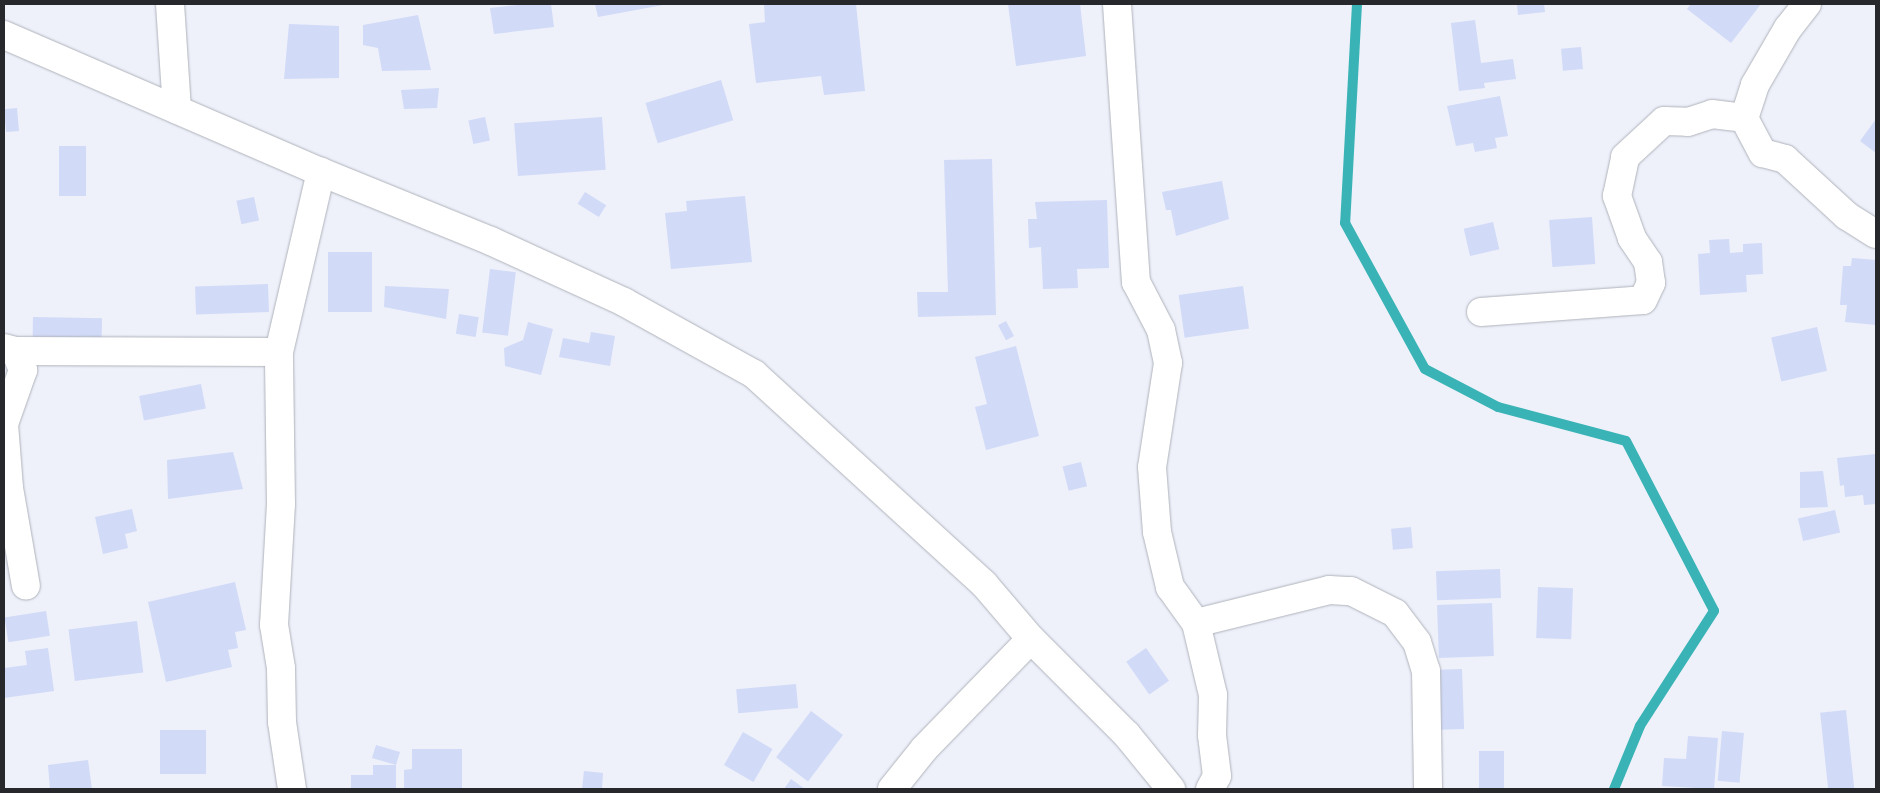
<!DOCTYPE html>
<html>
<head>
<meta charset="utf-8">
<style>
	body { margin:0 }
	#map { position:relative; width:1880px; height:793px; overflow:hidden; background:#eef1fa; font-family:"Work Sans",sans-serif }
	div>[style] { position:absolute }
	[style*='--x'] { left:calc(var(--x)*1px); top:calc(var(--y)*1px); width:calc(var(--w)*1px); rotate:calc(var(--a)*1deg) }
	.stream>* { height:10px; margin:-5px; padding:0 5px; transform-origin:5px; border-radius:5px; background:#39b3b5 }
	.building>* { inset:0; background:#d1daf7; transform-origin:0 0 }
	.roads { filter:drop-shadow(0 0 1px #afb2ba) drop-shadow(0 0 1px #afb2ba) }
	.street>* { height:28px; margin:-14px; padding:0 14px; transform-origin:14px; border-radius:14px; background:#fff }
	span { translate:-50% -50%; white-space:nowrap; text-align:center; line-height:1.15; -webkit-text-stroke:4.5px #eef1fa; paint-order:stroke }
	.frame { position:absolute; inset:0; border:5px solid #27282b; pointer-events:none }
</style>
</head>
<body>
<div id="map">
	<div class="stream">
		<i style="--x:1357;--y:4;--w:219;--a:93.1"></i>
		<i style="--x:1345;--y:223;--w:166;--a:61.3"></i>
		<i style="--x:1425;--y:369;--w:82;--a:27.5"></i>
		<i style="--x:1498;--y:407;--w:132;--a:14.9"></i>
		<i style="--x:1626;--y:441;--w:191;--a:62.6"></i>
		<i style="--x:1714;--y:611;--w:137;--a:122.8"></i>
		<i style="--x:1640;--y:726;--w:68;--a:112.4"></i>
	</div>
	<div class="building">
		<i style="clip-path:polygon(527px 4px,551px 4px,554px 27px,494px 34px,490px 8px)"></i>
		<i style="clip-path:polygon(595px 4px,663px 4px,663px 5px,598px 17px)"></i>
		<i style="clip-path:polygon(856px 4px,865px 91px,824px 95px,821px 76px,756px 83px,749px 24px,765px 22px,764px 5px)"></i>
		<i style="clip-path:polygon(1008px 4px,1080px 4px,1086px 56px,1016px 66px)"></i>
		<i style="clip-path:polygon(1517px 4px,1544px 4px,1545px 12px,1518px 15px)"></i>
		<i style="clip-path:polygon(1691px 4px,1761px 4px,1731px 43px,1687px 9px)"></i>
		<i style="clip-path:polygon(418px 15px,431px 70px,382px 71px,378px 48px,363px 45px,363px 25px)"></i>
		<i style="clip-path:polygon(1475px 20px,1481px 63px,1513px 59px,1516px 79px,1484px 83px,1485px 88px,1459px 91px,1451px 23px)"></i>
		<i style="clip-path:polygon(289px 24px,339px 26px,339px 78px,284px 79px)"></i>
		<i style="left:1581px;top:47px;width:22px;height:20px;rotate:85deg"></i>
		<i style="left:721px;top:80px;width:42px;height:79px;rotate:73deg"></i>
		<i style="clip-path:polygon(439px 88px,437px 108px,404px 109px,401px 90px)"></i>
		<i style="clip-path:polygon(1500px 96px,1508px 136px,1495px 138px,1497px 148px,1475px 152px,1473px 143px,1456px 146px,1447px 106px)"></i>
		<i style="left:17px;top:108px;width:23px;height:13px;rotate:85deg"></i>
		<i style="left:485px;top:117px;width:24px;height:17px;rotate:78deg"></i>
		<i style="left:602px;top:117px;width:53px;height:88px;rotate:86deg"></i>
		<i style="clip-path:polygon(1876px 119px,1876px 153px,1860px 141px)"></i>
		<i style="left:59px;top:146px;width:27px;height:50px"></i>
		<i style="clip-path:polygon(992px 159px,996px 315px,918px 317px,917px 292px,948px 292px,944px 160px)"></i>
		<i style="clip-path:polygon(1222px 181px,1229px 219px,1176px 236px,1171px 210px,1166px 210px,1162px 192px)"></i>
		<i style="left:585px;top:192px;width:25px;height:14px;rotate:32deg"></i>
		<i style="clip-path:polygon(745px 196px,752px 262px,671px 269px,665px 213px,687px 211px,686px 201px)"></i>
		<i style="left:254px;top:197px;width:24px;height:18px;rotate:78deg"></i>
		<i style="clip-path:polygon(1107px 200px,1109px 268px,1077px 269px,1078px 288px,1043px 289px,1041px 247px,1029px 248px,1028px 219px,1037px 219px,1035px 202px)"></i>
		<i style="left:1592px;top:217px;width:47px;height:43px;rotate:86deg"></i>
		<i style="left:1493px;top:222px;width:28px;height:30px;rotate:77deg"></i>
		<i style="clip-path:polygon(1729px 239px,1730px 253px,1743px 252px,1743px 244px,1762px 243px,1763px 274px,1746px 275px,1747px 292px,1700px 295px,1698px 254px,1710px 253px,1709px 240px)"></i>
		<i style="left:328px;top:252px;width:44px;height:60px"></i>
		<i style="clip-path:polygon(1852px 258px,1876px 260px,1876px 325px,1845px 322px,1847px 305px,1840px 305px,1843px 266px,1851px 266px)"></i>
		<i style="left:490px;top:269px;width:26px;height:64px;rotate:7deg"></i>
		<i style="left:268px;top:284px;width:28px;height:73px;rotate:88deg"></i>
		<i style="clip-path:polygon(385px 286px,449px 289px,446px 319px,384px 307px)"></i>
		<i style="left:1243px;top:286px;width:43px;height:65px;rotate:82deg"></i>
		<i style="left:459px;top:314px;width:20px;height:20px;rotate:9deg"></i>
		<i style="left:33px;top:317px;width:69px;height:26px;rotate:1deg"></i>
		<i style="left:1006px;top:321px;width:17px;height:9px;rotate:62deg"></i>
		<i style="clip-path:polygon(528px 322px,553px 329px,541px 375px,505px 366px,504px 348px,523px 340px)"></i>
		<i style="left:1817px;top:327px;width:45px;height:47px;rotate:77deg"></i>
		<i style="clip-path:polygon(591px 332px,615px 336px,610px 366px,559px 357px,563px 338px,589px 343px)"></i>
		<i style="clip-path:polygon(1016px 346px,1039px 436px,986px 450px,975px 407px,987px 404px,975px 357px)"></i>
		<i style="left:201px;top:384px;width:25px;height:63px;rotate:79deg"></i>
		<i style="clip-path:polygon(233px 452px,243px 489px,168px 499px,167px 460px)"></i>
		<i style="clip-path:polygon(1876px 454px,1876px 504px,1864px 505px,1863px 495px,1845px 497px,1844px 485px,1840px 486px,1837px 458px)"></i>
		<i style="left:1081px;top:462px;width:25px;height:19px;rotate:76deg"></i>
		<i style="clip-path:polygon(1823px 471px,1828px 507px,1800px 508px,1800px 472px)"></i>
		<i style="clip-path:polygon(132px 509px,137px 531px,125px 534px,128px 548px,103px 554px,95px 517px)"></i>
		<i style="left:1835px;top:510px;width:23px;height:38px;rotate:77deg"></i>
		<i style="left:1411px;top:527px;width:21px;height:20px;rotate:85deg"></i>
		<i style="left:1500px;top:569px;width:29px;height:64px;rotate:88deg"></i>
		<i style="clip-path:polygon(235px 582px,246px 630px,235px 632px,238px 648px,228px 650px,232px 667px,166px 682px,148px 602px)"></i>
		<i style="left:1538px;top:587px;width:35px;height:51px;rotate:2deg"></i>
		<i style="left:1492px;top:603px;width:53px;height:55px;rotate:88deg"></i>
		<i style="left:46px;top:611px;width:25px;height:42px;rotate:81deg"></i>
		<i style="left:137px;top:621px;width:52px;height:69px;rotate:83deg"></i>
		<i style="clip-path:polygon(48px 648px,54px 691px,4px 698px,4px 668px,27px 665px,25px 651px)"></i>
		<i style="left:1146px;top:648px;width:40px;height:24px;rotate:55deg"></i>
		<i style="left:1462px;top:669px;width:60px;height:25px;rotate:88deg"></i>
		<i style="left:796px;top:684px;width:24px;height:60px;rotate:85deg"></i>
		<i style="left:1846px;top:710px;width:80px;height:26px;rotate:84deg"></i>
		<i style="left:811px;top:711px;width:40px;height:58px;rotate:37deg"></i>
		<i style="left:160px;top:730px;width:46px;height:44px"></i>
		<i style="left:1722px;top:731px;width:22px;height:50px;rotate:5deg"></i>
		<i style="left:743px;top:732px;width:34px;height:38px;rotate:30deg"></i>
		<i style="clip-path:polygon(1688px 736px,1718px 738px,1714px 789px,1662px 786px,1664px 758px,1686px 759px)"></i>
		<i style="clip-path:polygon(376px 745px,400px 752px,396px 765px,396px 789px,351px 789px,351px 775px,373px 775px,373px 765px,396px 765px,372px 758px)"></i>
		<i style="clip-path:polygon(412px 749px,462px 749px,462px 788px,404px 789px,404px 770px,412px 769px)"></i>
		<i style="left:1504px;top:751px;width:38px;height:25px;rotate:90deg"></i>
		<i style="clip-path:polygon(88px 760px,92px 789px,50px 789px,48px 765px)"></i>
		<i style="clip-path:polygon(584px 771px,603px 773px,602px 789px,582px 789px)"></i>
		<i style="clip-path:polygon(791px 779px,805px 789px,784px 789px)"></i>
	</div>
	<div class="roads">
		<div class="street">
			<i style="--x:170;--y:4;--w:106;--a:86.2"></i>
			<i style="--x:1117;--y:4;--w:279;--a:86.1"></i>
			<i style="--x:1136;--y:282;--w:54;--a:62.5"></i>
			<i style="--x:1161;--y:330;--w:34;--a:78"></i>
			<i style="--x:1168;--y:363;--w:105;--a:98.7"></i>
			<i style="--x:1152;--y:467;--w:65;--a:85.6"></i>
			<i style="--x:1157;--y:532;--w:57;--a:76.7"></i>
			<i style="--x:1170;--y:587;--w:44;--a:54.2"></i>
			<i style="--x:1196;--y:623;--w:74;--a:76.7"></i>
			<i style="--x:1213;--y:695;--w:40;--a:91.4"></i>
			<i style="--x:1212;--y:735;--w:41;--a:83"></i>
			<i style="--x:1217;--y:776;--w:15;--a:118"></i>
			<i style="--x:1807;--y:4;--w:31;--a:128"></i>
			<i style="--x:1788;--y:28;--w:66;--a:120.1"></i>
			<i style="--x:1755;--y:85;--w:35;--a:108"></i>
			<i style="--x:1744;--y:118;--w:40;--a:62"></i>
			<i style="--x:1763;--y:153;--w:23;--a:15"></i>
			<i style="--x:1785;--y:159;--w:84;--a:42.6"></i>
			<i style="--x:1847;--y:216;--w:34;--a:32"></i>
			<i style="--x:4;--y:35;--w:345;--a:23.4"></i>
			<i style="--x:321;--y:172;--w:183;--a:22.1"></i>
			<i style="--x:491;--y:241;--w:146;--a:24.6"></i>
			<i style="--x:624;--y:302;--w:149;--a:29"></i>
			<i style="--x:754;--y:374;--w:311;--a:42.4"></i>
			<i style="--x:984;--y:584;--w:72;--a:49.5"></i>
			<i style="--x:1031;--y:639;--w:136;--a:45"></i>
			<i style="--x:1127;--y:735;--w:70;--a:50.8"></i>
			<i style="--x:1481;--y:312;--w:162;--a:-4.2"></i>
			<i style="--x:1643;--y:300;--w:19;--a:-65"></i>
			<i style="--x:1651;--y:283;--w:21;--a:-98"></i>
			<i style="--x:1648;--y:262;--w:29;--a:-124"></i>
			<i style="--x:1632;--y:238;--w:45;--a:-109.7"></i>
			<i style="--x:1617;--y:196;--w:40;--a:-78"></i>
			<i style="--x:1625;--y:157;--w:53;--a:-42.7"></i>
			<i style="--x:1664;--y:121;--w:24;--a:2"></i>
			<i style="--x:1688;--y:122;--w:25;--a:-18"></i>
			<i style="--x:1712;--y:114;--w:32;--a:7"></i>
			<i style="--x:4;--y:348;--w:11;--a:15"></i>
			<i style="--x:15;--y:351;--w:264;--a:0.2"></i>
			<i style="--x:15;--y:351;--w:21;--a:67"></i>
			<i style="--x:23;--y:370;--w:57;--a:109.4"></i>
			<i style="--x:4;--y:424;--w:64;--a:85.5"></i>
			<i style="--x:9;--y:488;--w:99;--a:80.2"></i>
			<i style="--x:1196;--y:623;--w:137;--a:-13.9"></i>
			<i style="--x:1329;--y:590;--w:22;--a:3"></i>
			<i style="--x:1351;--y:591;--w:49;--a:26.6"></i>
			<i style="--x:1395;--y:613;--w:36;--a:53"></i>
			<i style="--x:1417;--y:642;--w:30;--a:73"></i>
			<i style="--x:1426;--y:671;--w:118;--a:89"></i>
			<i style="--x:292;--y:789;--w:68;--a:-98.5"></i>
			<i style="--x:282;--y:722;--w:54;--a:-91.1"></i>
			<i style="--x:281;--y:668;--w:44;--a:-99.2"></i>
			<i style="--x:274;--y:625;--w:121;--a:-86.7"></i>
			<i style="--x:281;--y:504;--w:152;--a:-90.8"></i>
			<i style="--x:279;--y:352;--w:185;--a:-76.9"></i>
			<i style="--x:892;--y:789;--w:51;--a:-51.3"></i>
			<i style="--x:924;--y:749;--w:153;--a:-45.8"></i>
		</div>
	</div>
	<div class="frame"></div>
</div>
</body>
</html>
